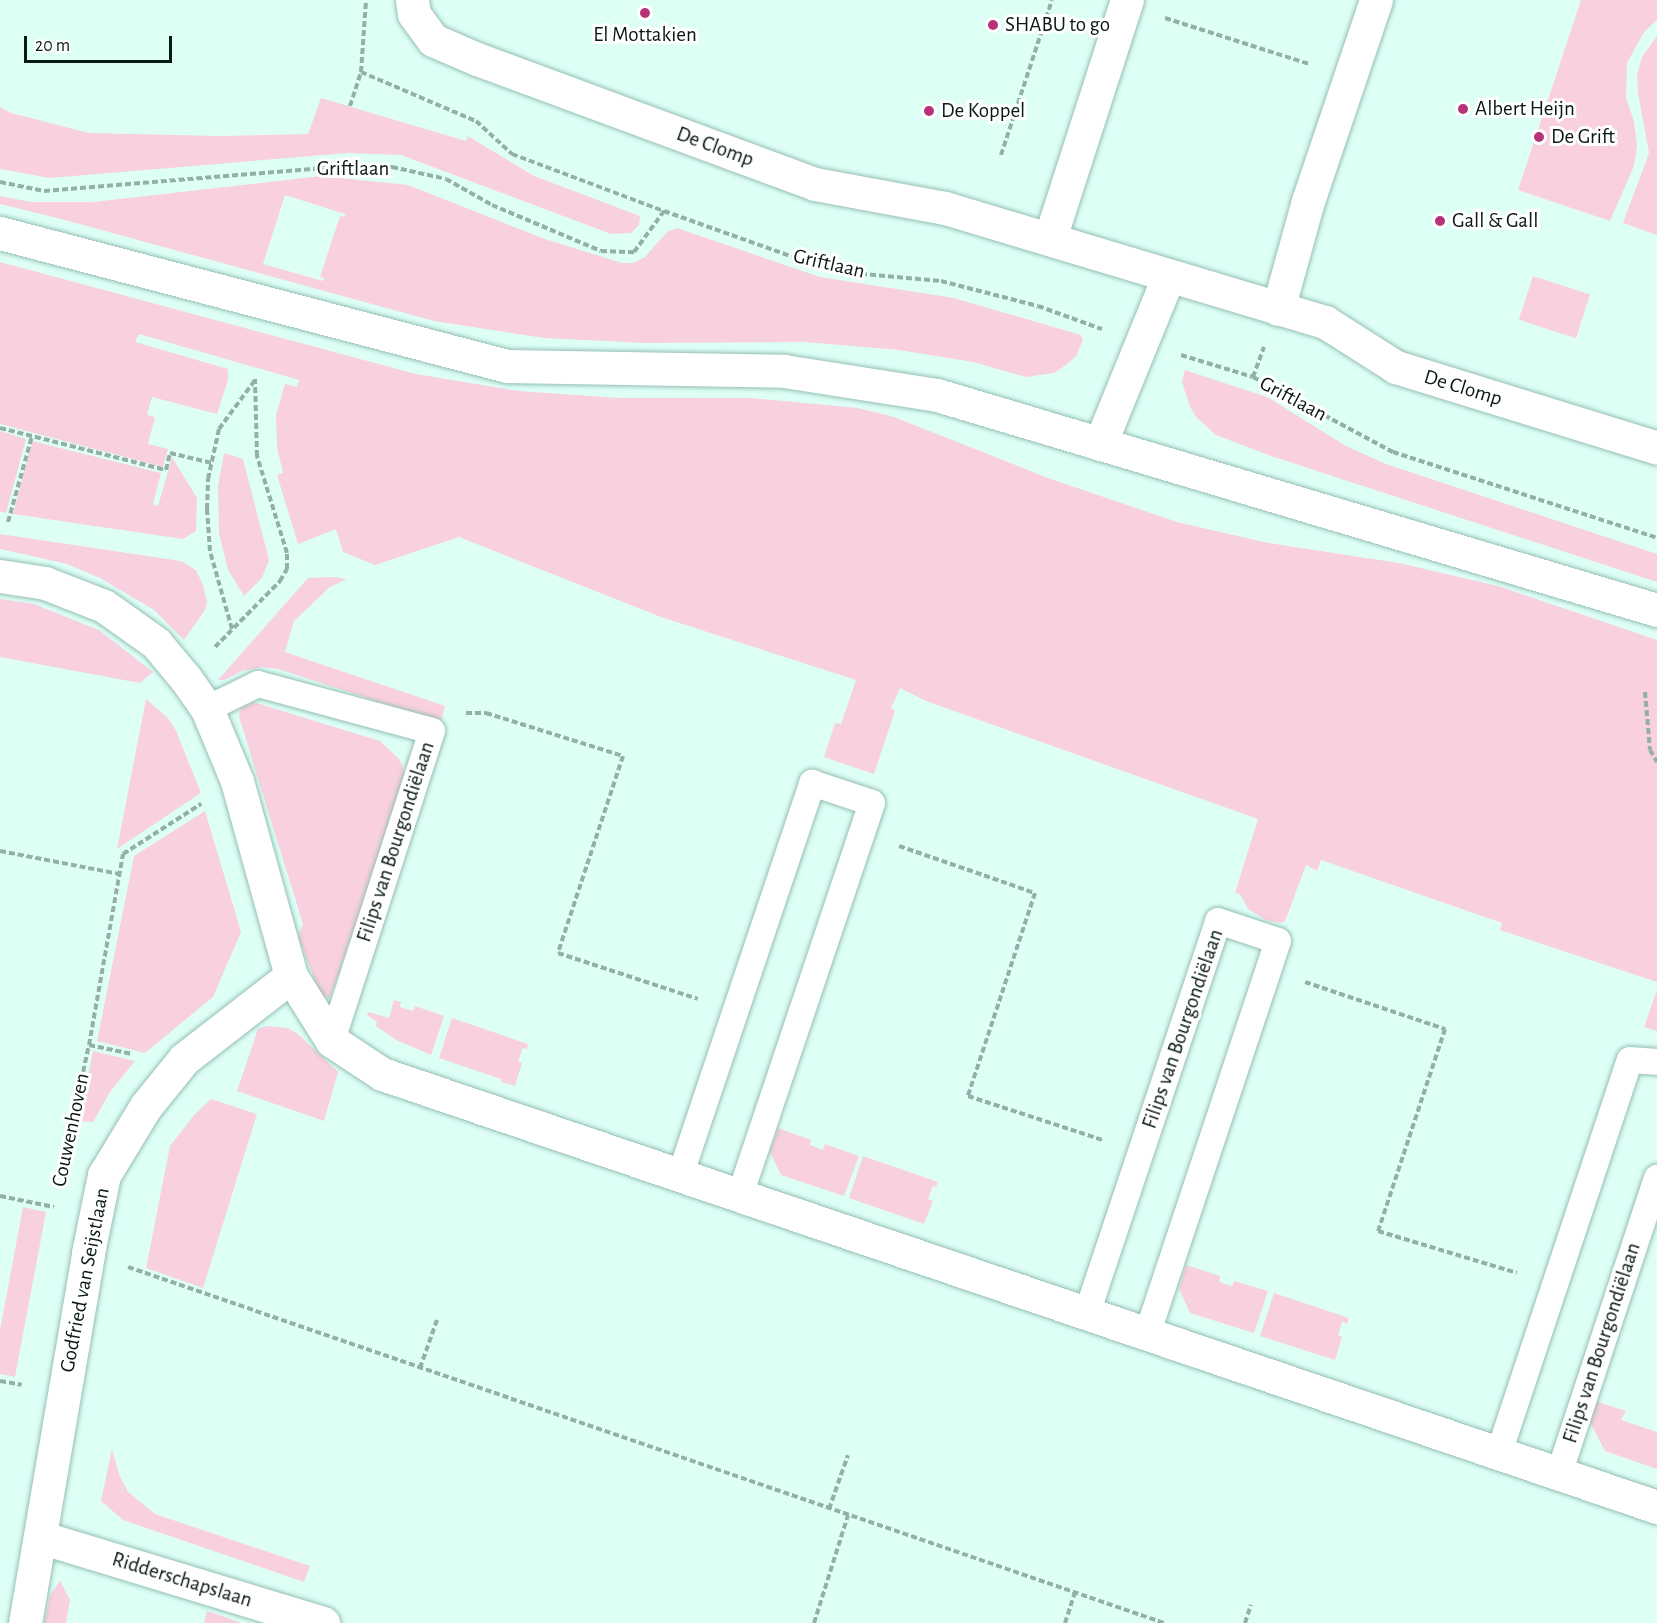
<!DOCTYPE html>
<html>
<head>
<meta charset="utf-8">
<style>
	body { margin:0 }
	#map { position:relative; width:1657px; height:1623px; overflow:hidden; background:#ddfff6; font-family:"Alegreya Sans",sans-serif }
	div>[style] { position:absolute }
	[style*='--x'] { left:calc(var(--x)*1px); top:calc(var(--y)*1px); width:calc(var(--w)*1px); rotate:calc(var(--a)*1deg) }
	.green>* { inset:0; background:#f9d0df; transform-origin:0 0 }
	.path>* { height:4px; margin-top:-2px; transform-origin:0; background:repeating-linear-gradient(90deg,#93afa8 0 6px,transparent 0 9px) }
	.roads { filter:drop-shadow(0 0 2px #96bfb5) drop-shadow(0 0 2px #96bfb5) }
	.service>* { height:26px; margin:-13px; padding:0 13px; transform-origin:13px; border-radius:13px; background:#fff }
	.minor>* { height:33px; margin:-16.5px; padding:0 16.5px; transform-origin:16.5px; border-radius:16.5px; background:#fff }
	.tertiary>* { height:33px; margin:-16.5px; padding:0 16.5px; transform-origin:16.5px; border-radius:16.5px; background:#fff }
	.dots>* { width:16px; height:16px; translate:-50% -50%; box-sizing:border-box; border:3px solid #fff; border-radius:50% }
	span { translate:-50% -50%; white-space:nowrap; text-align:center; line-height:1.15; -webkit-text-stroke:6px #fff; paint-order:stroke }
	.poi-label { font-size:21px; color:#091915 }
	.left { translate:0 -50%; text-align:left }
	.street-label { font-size:21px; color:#091915 }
	.scale { position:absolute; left:24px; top:36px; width:148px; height:27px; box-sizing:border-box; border:3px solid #091915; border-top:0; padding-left:8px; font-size:18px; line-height:21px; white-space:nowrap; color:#091915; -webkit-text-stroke:4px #fff; paint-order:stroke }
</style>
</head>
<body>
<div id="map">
	<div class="green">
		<i style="clip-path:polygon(1581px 0,1657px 0,1657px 20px,1644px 32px,1627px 63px,1626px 98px,1634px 121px,1637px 146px,1634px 166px,1610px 221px,1518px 190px)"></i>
		<i style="clip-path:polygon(1657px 36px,1657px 235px,1623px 223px,1649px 153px,1638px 93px,1637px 75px,1642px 57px)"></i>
		<i style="clip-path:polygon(321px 98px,466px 141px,468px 136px,534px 176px,640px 216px,639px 225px,631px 233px,611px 234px,401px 155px,348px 153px,49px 178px,0 169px,0 107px,11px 113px,89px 133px,220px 136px,308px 134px)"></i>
		<i style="clip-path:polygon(evenodd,321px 176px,408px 185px,545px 239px,622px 263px,633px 263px,645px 257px,667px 232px,677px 228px,820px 277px,954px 298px,1081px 335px,1083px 340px,1076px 356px,1066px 365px,1054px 373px,1026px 377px,973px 362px,899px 350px,805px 342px,645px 343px,544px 338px,434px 321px,65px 220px,0 204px,0 196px,31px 202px,93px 202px,321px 176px,285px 195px,345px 214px,345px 217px,340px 216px,320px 277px,324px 278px,323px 281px,263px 264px,285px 195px)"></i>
		<i style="clip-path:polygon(0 262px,416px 374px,519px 391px,619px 398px,751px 398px,858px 408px,894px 417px,1048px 478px,1177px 522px,1268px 543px,1399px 563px,1498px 586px,1657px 640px,1657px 982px,1500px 930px,1502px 923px,1321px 860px,1317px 871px,1306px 865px,1285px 921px,1280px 923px,1266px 920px,1248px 909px,1240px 894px,1235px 893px,1258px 819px,926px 701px,900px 688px,891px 708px,895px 711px,874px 774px,824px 757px,835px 723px,841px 724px,856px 680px,661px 617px,459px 537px,375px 565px,343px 552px,336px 529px,298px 544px,277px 475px,283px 473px,277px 447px,276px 415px,285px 384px,297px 387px,299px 380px,139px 334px,135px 342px,228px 369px,228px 380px,217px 414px,152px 397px,147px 415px,155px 417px,148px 444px,168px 449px,163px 467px,0 424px)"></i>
		<i style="left:1533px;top:276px;width:60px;height:46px;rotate:18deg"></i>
		<i style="clip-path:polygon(1185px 370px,1267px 397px,1346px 446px,1386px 464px,1657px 554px,1657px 582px,1271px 456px,1216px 435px,1197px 418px,1190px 407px,1182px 382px)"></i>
		<i style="clip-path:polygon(0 431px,26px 439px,6px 513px,0 511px)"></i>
		<i style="clip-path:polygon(32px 441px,161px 473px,153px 504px,158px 506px,172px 457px,197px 498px,196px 531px,183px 539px,13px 514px)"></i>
		<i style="clip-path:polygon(224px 453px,243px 459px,269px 560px,262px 578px,244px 596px,228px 570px,219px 533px,218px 486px)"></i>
		<i style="clip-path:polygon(0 534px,181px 561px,196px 570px,203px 585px,207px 602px,205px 610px,184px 640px,154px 610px,100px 578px,67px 564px,0 549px)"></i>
		<i style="clip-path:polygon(334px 577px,347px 579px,330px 587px,294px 621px,285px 652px,445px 706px,441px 722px,278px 669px,262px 667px,242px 671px,224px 680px,218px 680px,308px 578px)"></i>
		<i style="clip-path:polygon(0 599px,34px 604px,99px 630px,153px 672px,140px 683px,0 657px)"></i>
		<i style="clip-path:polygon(146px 699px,168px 718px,176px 731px,201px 793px,117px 849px)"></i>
		<i style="clip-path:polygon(253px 702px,380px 741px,400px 760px,404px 771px,404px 785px,330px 998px,321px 996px,298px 936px,303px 924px,239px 717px,241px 708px)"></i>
		<i style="clip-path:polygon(205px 811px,241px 932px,213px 997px,145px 1053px,97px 1041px,134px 856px)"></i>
		<i style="clip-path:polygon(1657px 990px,1657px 1031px,1644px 1027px)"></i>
		<i style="clip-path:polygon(394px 1000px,401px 1002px,400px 1007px,413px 1011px,415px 1006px,444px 1016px,431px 1055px,396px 1040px,376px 1026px,377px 1022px,367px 1015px,369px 1012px,389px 1018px)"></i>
		<i style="clip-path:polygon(452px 1018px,528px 1044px,527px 1049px,523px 1048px,518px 1061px,522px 1063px,515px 1086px,501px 1082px,501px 1079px,439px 1058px)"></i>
		<i style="clip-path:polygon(267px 1026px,288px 1028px,298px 1034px,338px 1072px,324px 1121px,237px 1091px,258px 1029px)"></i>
		<i style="clip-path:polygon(93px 1051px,135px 1061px,110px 1092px,93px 1122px,79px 1121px)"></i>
		<i style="clip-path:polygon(211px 1099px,257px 1114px,203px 1288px,146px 1268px,170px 1146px,195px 1114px)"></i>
		<i style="clip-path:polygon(778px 1128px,811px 1140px,810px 1145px,823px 1150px,825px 1144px,859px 1156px,844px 1196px,781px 1175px,770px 1152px)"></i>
		<i style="clip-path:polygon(863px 1156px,938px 1182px,936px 1187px,933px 1186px,928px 1199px,933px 1201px,924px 1224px,849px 1198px)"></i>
		<i style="clip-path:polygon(23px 1207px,46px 1212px,15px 1377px,0 1374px,0 1330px)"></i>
		<i style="clip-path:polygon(1186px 1265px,1220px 1276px,1219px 1282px,1232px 1286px,1234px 1281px,1268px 1291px,1254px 1333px,1190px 1313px,1179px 1289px)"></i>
		<i style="clip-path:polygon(1274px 1293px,1349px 1318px,1347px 1324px,1342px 1322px,1338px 1335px,1342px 1337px,1335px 1360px,1260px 1336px)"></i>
		<i style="clip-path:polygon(1595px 1401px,1626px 1411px,1621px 1420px,1657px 1432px,1657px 1469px,1605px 1451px,1589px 1420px)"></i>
		<i style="clip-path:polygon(112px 1449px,119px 1474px,128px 1492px,155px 1514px,310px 1566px,304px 1582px,123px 1520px,101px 1501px)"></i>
		<i style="clip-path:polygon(60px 1581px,70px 1600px,66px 1623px,44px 1623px,50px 1595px)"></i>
		<i style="clip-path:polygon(207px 1611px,242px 1623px,204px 1623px)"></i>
	</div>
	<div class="path">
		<i style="--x:1165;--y:18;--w:151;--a:17.7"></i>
		<i style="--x:361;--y:72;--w:125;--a:23.1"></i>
		<i style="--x:476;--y:121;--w:49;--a:42.5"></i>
		<i style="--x:512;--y:154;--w:162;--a:20.6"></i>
		<i style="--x:350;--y:106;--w:36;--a:-72"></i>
		<i style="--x:361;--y:72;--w:72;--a:-86"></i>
		<i style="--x:1001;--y:155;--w:163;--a:-71.8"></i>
		<i style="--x:0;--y:182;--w:45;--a:11.6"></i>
		<i style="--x:44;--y:191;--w:302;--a:-4.7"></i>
		<i style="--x:345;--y:166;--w:47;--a:1.2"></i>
		<i style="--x:392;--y:167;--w:55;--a:12.5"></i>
		<i style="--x:446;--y:179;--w:53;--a:29.5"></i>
		<i style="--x:492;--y:205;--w:118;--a:22.9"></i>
		<i style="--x:601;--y:251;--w:33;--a:2"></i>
		<i style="--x:634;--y:252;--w:51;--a:-53.8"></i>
		<i style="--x:664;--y:211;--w:158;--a:19.6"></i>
		<i style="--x:813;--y:264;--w:40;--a:13"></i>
		<i style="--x:852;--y:273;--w:89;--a:5.1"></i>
		<i style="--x:941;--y:281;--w:100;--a:14.5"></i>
		<i style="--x:1038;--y:306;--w:68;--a:19.8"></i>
		<i style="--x:1181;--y:355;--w:75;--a:17"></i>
		<i style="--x:1253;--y:377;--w:159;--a:28.2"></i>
		<i style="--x:1393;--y:452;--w:278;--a:18"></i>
		<i style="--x:1253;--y:377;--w:32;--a:-70"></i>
		<i style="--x:0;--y:428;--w:171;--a:14.2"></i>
		<i style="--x:166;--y:470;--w:17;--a:-77"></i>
		<i style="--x:170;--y:453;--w:43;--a:13.4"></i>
		<i style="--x:8;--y:522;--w:89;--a:-74.4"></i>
		<i style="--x:232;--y:629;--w:81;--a:-105.8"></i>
		<i style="--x:210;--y:551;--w:42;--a:-94.1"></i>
		<i style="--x:207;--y:509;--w:30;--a:-88"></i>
		<i style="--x:208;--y:479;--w:51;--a:-77.6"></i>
		<i style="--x:219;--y:429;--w:61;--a:-53.7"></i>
		<i style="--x:215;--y:647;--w:93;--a:-45.4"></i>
		<i style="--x:280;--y:581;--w:14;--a:-60"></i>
		<i style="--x:287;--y:569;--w:16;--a:-90"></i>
		<i style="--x:287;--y:553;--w:102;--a:-107.2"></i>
		<i style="--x:257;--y:456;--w:77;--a:-91.5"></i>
		<i style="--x:1645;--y:692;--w:58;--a:85.1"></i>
		<i style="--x:1650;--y:750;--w:14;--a:60"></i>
		<i style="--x:466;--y:713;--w:20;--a:0"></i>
		<i style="--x:486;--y:713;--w:144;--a:17.4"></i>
		<i style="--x:623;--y:756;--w:207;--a:108.3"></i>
		<i style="--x:558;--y:953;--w:147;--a:18.2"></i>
		<i style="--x:899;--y:846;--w:144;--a:19.1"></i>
		<i style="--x:1035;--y:893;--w:214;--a:108.3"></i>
		<i style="--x:968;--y:1096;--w:142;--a:18.1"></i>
		<i style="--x:0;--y:851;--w:121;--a:10.9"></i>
		<i style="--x:1305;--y:982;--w:148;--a:18.6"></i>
		<i style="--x:1445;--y:1029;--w:213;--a:108.3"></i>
		<i style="--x:1378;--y:1231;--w:145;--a:16.8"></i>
		<i style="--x:89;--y:1045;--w:44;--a:11.8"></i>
		<i style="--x:66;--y:1151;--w:108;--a:-77.8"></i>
		<i style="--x:89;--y:1045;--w:194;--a:-79.9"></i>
		<i style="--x:123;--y:854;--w:93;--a:-32.7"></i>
		<i style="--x:0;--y:1196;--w:55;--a:11.5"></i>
		<i style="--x:128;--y:1267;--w:1095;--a:18.96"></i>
		<i style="--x:420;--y:1368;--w:51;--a:-70.5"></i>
		<i style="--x:0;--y:1381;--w:22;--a:10"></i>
		<i style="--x:829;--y:1509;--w:57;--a:-70.6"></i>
		<i style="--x:814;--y:1623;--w:113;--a:-72.5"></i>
		<i style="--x:1065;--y:1623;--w:33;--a:-72"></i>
		<i style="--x:1245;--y:1623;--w:19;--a:-72"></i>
	</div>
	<div class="roads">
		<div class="service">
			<i style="--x:207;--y:709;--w:57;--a:-26.1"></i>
			<i style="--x:258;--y:684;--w:180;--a:15.1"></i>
			<i style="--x:432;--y:731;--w:326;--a:107.9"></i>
			<i style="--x:680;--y:1176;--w:415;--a:-71.4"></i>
			<i style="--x:812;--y:783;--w:63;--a:18.4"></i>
			<i style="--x:872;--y:803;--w:415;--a:108.6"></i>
			<i style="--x:1087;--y:1313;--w:413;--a:-71.5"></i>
			<i style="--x:1218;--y:921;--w:63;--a:18.4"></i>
			<i style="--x:1278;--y:941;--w:414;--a:108.4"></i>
			<i style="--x:1499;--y:1453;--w:414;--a:-71.6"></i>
			<i style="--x:1630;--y:1060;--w:27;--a:4"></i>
			<i style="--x:1559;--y:1474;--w:312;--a:-71.7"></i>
		</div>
		<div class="minor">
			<i style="--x:412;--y:0;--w:14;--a:82"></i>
			<i style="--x:414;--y:14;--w:32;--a:54"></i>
			<i style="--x:433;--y:40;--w:48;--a:23.4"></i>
			<i style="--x:477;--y:59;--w:360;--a:20.3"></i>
			<i style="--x:815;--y:184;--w:132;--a:10.5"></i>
			<i style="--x:945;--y:208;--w:397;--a:16.7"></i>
			<i style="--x:1325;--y:322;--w:84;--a:32.4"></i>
			<i style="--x:1396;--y:367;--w:273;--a:17.2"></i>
			<i style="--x:1050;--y:238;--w:250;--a:-72.1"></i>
			<i style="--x:1278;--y:309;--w:112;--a:-74.5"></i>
			<i style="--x:1308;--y:201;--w:212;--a:-71.3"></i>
			<i style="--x:1100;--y:444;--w:180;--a:-67.8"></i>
			<i style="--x:0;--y:576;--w:46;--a:8.8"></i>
			<i style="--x:45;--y:583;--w:63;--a:21.3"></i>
			<i style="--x:104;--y:606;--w:64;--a:35.4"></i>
			<i style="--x:156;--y:643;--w:47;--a:50.2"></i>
			<i style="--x:186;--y:679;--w:37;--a:55"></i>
			<i style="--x:207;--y:709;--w:78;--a:67.4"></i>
			<i style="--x:237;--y:781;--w:202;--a:74.5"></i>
			<i style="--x:291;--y:976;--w:77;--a:57.8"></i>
			<i style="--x:332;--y:1041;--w:60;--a:33.4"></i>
			<i style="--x:382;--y:1074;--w:1347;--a:18.76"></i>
			<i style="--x:40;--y:1537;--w:296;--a:16.9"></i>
			<i style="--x:25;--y:1623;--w:375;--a:-80.3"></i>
			<i style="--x:88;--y:1253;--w:80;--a:-78.4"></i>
			<i style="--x:104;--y:1175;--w:81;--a:-58.7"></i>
			<i style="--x:146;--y:1106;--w:60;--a:-51"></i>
			<i style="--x:184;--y:1059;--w:135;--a:-37.8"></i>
		</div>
		<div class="tertiary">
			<i style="--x:0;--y:233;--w:524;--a:14.7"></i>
			<i style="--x:507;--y:366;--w:277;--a:1"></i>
			<i style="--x:784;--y:371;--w:155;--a:8.9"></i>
			<i style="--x:937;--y:395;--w:751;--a:16.63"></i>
		</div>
	</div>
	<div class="dots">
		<i style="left:645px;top:13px;background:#b73278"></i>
		<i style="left:993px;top:25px;background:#b73278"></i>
		<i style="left:1463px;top:109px;background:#b73278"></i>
		<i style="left:929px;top:111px;background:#b73278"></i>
		<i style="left:1539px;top:137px;background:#b73278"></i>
		<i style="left:1440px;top:221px;background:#b73278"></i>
	</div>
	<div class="poi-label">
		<span class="left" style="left:1005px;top:25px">SHABU to go</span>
		<span style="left:645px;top:35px">El Mottakien</span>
		<span class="left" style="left:1475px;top:109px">Albert Heijn</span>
		<span class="left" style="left:941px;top:111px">De Koppel</span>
		<span class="left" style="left:1551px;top:137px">De Grift</span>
		<span class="left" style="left:1452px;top:221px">Gall &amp; Gall</span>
	</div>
	<div class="street-label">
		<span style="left:715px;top:147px;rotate:20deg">De Clomp</span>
		<span style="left:353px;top:169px">Griftlaan</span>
		<span style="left:829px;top:264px;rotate:13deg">Griftlaan</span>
		<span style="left:1463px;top:388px;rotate:17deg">De Clomp</span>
		<span style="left:1293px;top:399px;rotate:28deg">Griftlaan</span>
		<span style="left:396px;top:842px;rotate:-72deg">Filips van Bourgondiëlaan</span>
		<span style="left:1183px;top:1029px;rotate:-71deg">Filips van Bourgondiëlaan</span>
		<span style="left:71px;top:1130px;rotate:-78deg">Couwenhoven</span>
		<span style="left:85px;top:1280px;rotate:-79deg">Godfried van Seijstlaan</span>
		<span style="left:1602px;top:1343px;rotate:-72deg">Filips van Bourgondiëlaan</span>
		<span style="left:182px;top:1580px;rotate:17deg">Ridderschapslaan</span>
	</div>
	<div class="scale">20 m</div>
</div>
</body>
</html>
